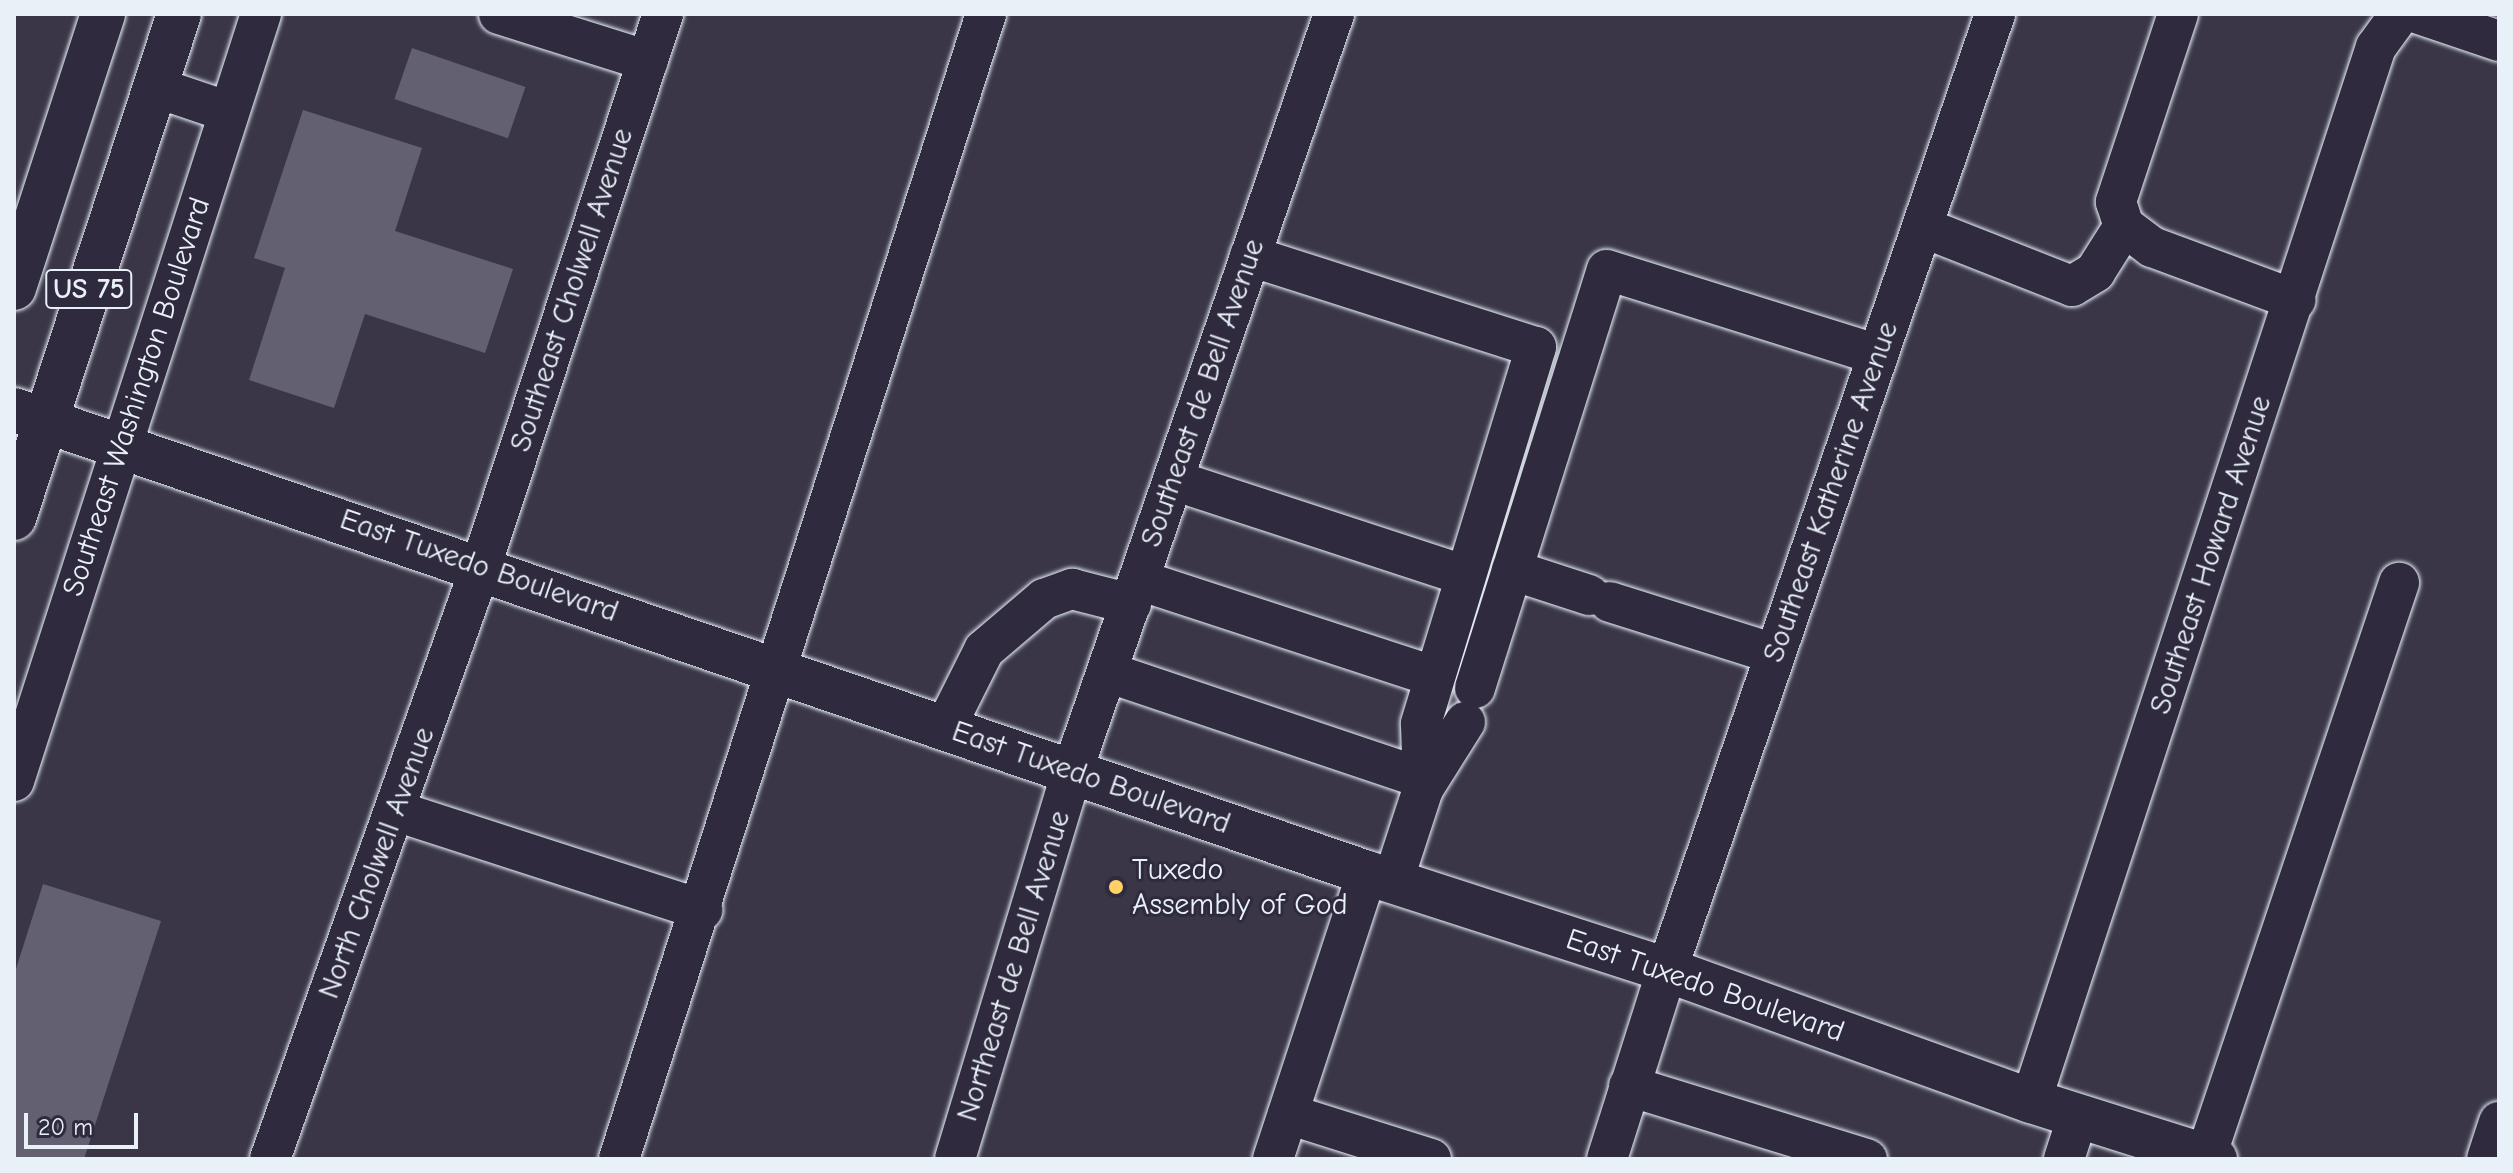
<!DOCTYPE html>
<html>
<head>
<meta charset="utf-8">
<style>
	body { margin:0 }
	#map { position:relative; width:2513px; height:1173px; overflow:hidden; background:#3a3648; font-family:"Comic Neue",sans-serif }
	div>[style] { position:absolute }
	[style*='--x'] { left:calc(var(--x)*1px); top:calc(var(--y)*1px); width:calc(var(--w)*1px); rotate:calc(var(--a)*1deg) }
	.building>* { inset:0; background:#636171; transform-origin:0 0 }
	.roads { filter:drop-shadow(0 0 2px #e8f1f8) drop-shadow(0 0 2px #e8f1f8) }
	.minor>* { height:40px; margin:-20px; padding:0 20px; transform-origin:20px; border-radius:20px; background:#2f2a3d }
	.major>* { height:44px; margin:-22px; padding:0 22px; transform-origin:22px; border-radius:22px; background:#2f2a3d }
	.highway>* { height:44px; margin:-22px; padding:0 22px; transform-origin:22px; border-radius:22px; background:#2f2a3d }
	.dots>* { width:22px; height:22px; translate:-50% -50%; box-sizing:border-box; border:4px solid #2f2a3d; border-radius:50% }
	span { translate:-50% -50%; white-space:nowrap; text-align:center; line-height:1.15; -webkit-text-stroke:6px #2f2a3d; paint-order:stroke }
	.shield-label span { padding:2px 6px; background:#2f2a3d; border:2px solid; border-radius:6px; -webkit-text-stroke-width:0 }
	.shield-label { font-size:28px; color:#e8f1f8; font-weight:700 }
	.street-label { font-size:30px; color:#e8f1f8 }
	.poi-label { font-size:30px; color:#e8f1f8 }
	.left { translate:0 -50%; text-align:left }
	.frame { position:absolute; inset:0; border:16px solid #e8f1f8; pointer-events:none }
	.scale { position:absolute; left:24px; top:1113px; width:114px; height:36px; box-sizing:border-box; border:4px solid #e8f1f8; border-top:0; padding-left:10px; font-size:24px; line-height:28px; white-space:nowrap; color:#e8f1f8; -webkit-text-stroke:6px #2f2a3d; paint-order:stroke }
</style>
</head>
<body>
<div id="map">
	<div class="building">
		<i style="left:412px;top:48px;width:120px;height:54px;rotate:19deg"></i>
		<i style="clip-path:polygon(303px 110px,422px 148px,395px 231px,513px 269px,485px 353px,365px 314px,334px 408px,249px 380px,285px 268px,254px 258px)"></i>
		<i style="clip-path:polygon(43px 884px,161px 921px,84px 1159px,14px 1159px,14px 975px)"></i>
	</div>
	<div class="roads">
		<div class="minor">
			<i style="--x:499;--y:14;--w:156;--a:17.5"></i>
			<i style="--x:2178;--y:14;--w:198;--a:108.3"></i>
			<i style="--x:2116;--y:202;--w:25;--a:72"></i>
			<i style="--x:2124;--y:226;--w:35;--a:37"></i>
			<i style="--x:2152;--y:247;--w:153;--a:20.3"></i>
			<i style="--x:2419;--y:14;--w:84;--a:18.6"></i>
			<i style="--x:155;--y:87;--w:78;--a:18.7"></i>
			<i style="--x:1922;--y:227;--w:161;--a:21.5"></i>
			<i style="--x:2072;--y:286;--w:27;--a:-31"></i>
			<i style="--x:2095;--y:272;--w:54;--a:-57.8"></i>
			<i style="--x:1250;--y:256;--w:300;--a:17.7"></i>
			<i style="--x:1536;--y:347;--w:394;--a:107"></i>
			<i style="--x:1421;--y:724;--w:65;--a:88.2"></i>
			<i style="--x:1423;--y:789;--w:97;--a:108.1"></i>
			<i style="--x:1173;--y:480;--w:308;--a:18.1"></i>
			<i style="--x:1512;--y:570;--w:81;--a:18"></i>
			<i style="--x:1139;--y:580;--w:311;--a:18.1"></i>
			<i style="--x:1610;--y:602;--w:173;--a:17.5"></i>
			<i style="--x:1107;--y:672;--w:332;--a:18.6"></i>
			<i style="--x:1475;--y:688;--w:438;--a:-72.5"></i>
			<i style="--x:1607;--y:270;--w:284;--a:17.4"></i>
			<i style="--x:945;--y:728;--w:87;--a:-63.4"></i>
			<i style="--x:984;--y:650;--w:79;--a:-40.4"></i>
			<i style="--x:1044;--y:599;--w:30;--a:-20"></i>
			<i style="--x:1072;--y:589;--w:61;--a:14.3"></i>
			<i style="--x:14;--y:781;--w:806;--a:-72.15"></i>
			<i style="--x:1423;--y:789;--w:79;--a:-57.9"></i>
			<i style="--x:396;--y:811;--w:322;--a:17.9"></i>
			<i style="--x:1629;--y:1086;--w:249;--a:17.1"></i>
			<i style="--x:2031;--y:1101;--w:1109;--a:-71.88"></i>
			<i style="--x:2376;--y:47;--w:41;--a:-54"></i>
			<i style="--x:1288;--y:1114;--w:150;--a:17.5"></i>
			<i style="--x:2206;--y:1156;--w:605;--a:-71.39"></i>
			<i style="--x:270;--y:1159;--w:629;--a:-70.41"></i>
			<i style="--x:481;--y:566;--w:581;--a:-71.75"></i>
			<i style="--x:619;--y:1159;--w:1202;--a:-72.23"></i>
			<i style="--x:955;--y:1159;--w:404;--a:-73.2"></i>
			<i style="--x:1072;--y:772;--w:802;--a:-70.93"></i>
			<i style="--x:1273;--y:1159;--w:301;--a:-71.8"></i>
			<i style="--x:1607;--y:1159;--w:198;--a:-72.4"></i>
			<i style="--x:1667;--y:970;--w:1011;--a:-71.06"></i>
			<i style="--x:2064;--y:1159;--w:45;--a:-72"></i>
			<i style="--x:2487;--y:1159;--w:39;--a:-72"></i>
		</div>
		<div class="major">
			<i style="--x:14;--y:410;--w:1430;--a:18.89"></i>
			<i style="--x:1367;--y:873;--w:315;--a:17.9"></i>
			<i style="--x:1667;--y:970;--w:387;--a:19.8"></i>
			<i style="--x:2031;--y:1101;--w:193;--a:17.5"></i>
		</div>
		<div class="highway">
			<i style="--x:14;--y:288;--w:288;--a:-72"></i>
			<i style="--x:14;--y:518;--w:530;--a:-71.87"></i>
		</div>
	</div>
	<div class="dots">
		<i style="left:1116px;top:887px;background:#ffd166"></i>
	</div>
	<div class="shield-label">
		<span style="left:89px;top:289px">US 75</span>
	</div>
	<div class="street-label">
		<span style="left:572px;top:290px;rotate:-72deg">Southeast Cholwell Avenue</span>
		<span style="left:1203px;top:393px;rotate:-71deg">Southeast de Bell Avenue</span>
		<span style="left:137px;top:397px;rotate:-72deg">Southeast Washington Boulevard</span>
		<span style="left:1831px;top:492px;rotate:-71deg">Southeast Katherine Avenue</span>
		<span style="left:2211px;top:555px;rotate:-72deg">Southeast Howard Avenue</span>
		<span style="left:479px;top:566px;rotate:19deg">East Tuxedo Boulevard</span>
		<span style="left:1091px;top:778px;rotate:19deg">East Tuxedo Boulevard</span>
		<span style="left:377px;top:863px;rotate:-70deg">North Cholwell Avenue</span>
		<span style="left:1014px;top:966px;rotate:-73deg">Northeast de Bell Avenue</span>
		<span style="left:1705px;top:986px;rotate:19deg">East Tuxedo Boulevard</span>
	</div>
	<div class="poi-label">
		<span class="left" style="left:1132px;top:887px">Tuxedo<br>Assembly of God</span>
	</div>
	<div class="frame"></div>
	<div class="scale">20 m</div>
</div>
</body>
</html>
